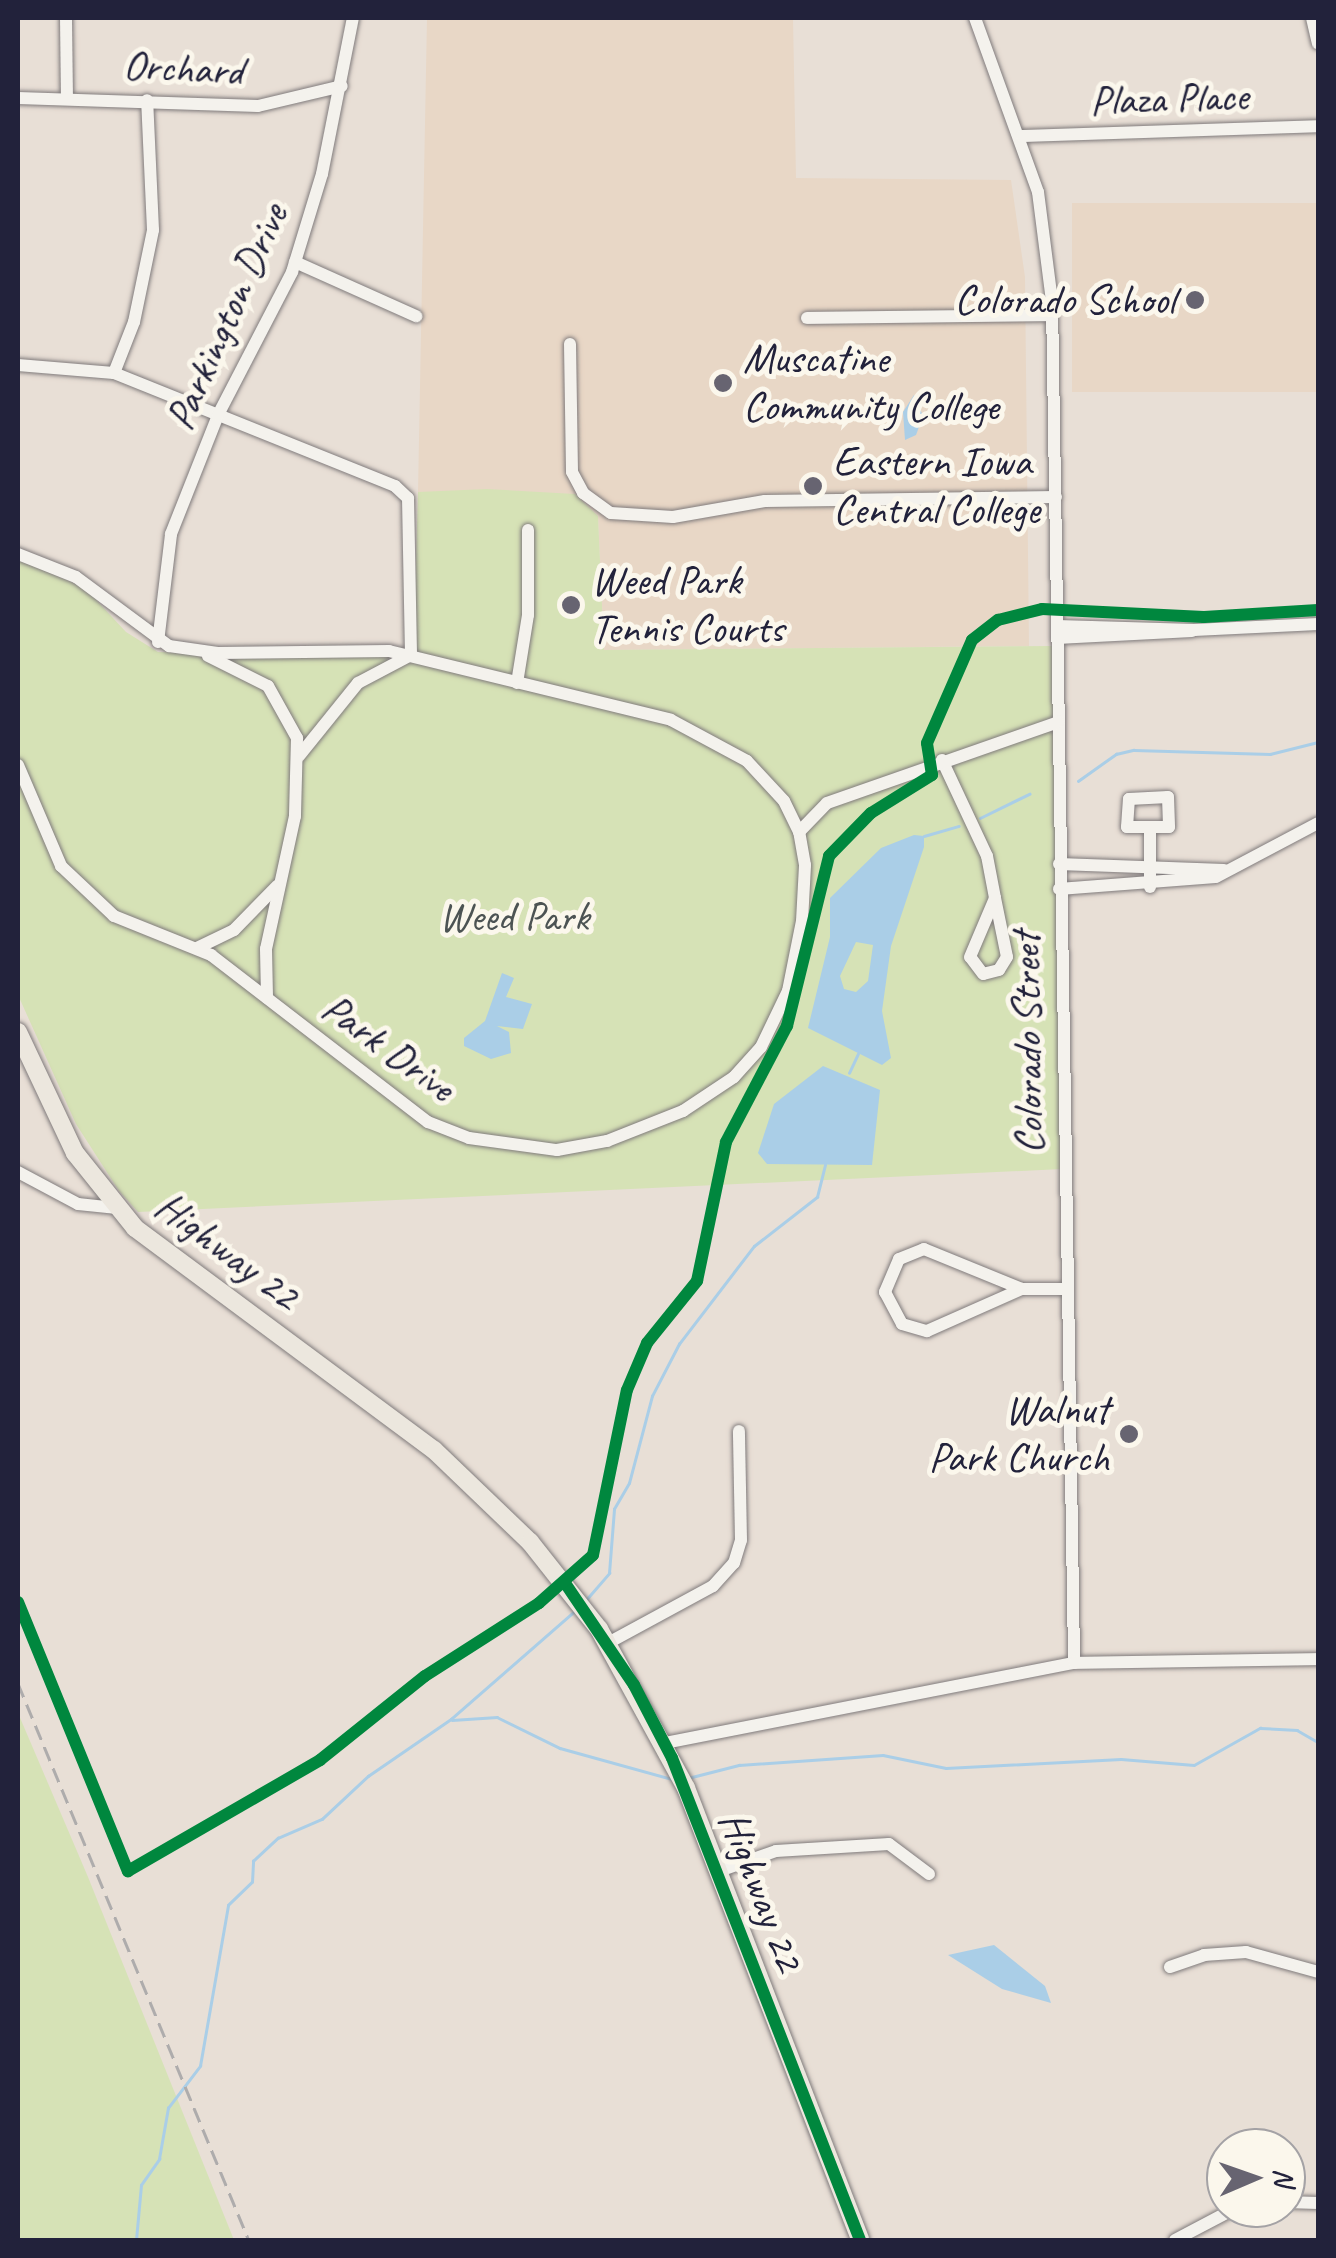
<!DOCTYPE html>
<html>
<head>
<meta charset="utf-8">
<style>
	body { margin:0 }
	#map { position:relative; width:1336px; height:2258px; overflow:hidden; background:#e8dfd6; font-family:Caveat,sans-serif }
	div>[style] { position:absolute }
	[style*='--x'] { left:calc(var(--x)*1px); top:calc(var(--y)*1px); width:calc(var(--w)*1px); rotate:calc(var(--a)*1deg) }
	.built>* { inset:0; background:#e8d7c6; transform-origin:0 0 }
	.green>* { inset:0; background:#d6e2b6 }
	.water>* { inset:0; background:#aacee7 }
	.stream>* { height:2.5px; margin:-1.25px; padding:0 1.25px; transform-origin:1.25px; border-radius:1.25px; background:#aacee7 }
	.roads { filter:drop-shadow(0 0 2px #807b7c) drop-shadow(0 0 2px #807b7c) }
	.minor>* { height:12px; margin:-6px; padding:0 6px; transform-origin:6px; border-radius:6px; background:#f4f2ed }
	.major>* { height:18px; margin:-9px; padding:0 9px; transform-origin:9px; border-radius:9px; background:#ece7de }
	.rail>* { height:2.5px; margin-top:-1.25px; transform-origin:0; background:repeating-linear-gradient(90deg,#aeacac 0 15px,transparent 0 23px) }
	.cycleway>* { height:12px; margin:-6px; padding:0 6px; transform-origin:6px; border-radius:6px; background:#00873e }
	.dots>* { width:28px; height:28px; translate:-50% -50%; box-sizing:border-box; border:5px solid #fbf7ec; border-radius:50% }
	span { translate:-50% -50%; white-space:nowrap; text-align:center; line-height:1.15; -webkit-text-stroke:10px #fbf7ec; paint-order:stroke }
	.street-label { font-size:42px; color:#22223b }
	.poi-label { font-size:42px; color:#22223b }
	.right { translate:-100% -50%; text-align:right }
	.left { translate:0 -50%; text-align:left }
	.park-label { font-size:42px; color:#4c5353 }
	.frame { position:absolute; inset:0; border:20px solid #22223b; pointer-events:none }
	.north { position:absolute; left:1206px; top:2128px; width:100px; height:100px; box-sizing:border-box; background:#fbf7ec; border:2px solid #a4a2a5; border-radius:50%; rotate:88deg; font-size:28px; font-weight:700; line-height:40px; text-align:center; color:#22223b }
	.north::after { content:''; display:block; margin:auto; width:35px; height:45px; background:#676471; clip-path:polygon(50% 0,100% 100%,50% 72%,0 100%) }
</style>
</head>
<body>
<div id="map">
	<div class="built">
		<i style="clip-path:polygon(427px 18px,793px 18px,796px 178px,1011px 180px,1025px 277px,1029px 646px,604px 650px,598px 516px,575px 494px,418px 492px)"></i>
		<i style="left:1318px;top:203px;width:189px;height:246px;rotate:90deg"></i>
	</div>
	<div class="green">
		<i style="clip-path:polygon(487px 489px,575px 494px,598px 516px,604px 650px,1055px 646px,1062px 1169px,138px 1212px,119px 1191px,76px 1124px,18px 995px,18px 559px,85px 588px,126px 632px,158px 652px,413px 655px,418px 492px)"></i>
		<i style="clip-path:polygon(18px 1713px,88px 1877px,234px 2240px,18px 2240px)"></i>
	</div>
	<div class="water">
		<i style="clip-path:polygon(914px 395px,923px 416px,916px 435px,905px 440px,903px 412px)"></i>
		<i style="clip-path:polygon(evenodd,914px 835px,924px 836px,924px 847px,891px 946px,882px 1011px,891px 1058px,882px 1065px,808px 1028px,830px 937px,830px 898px,881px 848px,914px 835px,856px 942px,873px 945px,868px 981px,856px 992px,844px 989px,840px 976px,856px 942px)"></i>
		<i style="clip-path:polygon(502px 973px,514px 978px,506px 997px,532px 1004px,523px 1029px,497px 1026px,509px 1032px,511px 1053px,491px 1059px,464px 1046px,464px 1038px,485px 1021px)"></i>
		<i style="clip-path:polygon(823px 1066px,880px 1090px,872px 1165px,767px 1164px,758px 1153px,774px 1104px)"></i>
		<i style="clip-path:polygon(994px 1945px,1045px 1986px,1051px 2003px,1002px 1989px,948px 1955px)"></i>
	</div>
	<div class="stream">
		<i style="--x:1078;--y:781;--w:47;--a:-35.4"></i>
		<i style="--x:1116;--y:754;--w:18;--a:-13"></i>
		<i style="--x:1134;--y:750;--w:136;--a:1.7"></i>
		<i style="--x:1270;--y:754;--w:49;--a:-14"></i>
		<i style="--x:980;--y:818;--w:55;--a:-26.1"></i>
		<i style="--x:924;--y:836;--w:36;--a:-16"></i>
		<i style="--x:849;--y:1073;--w:21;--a:-65"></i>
		<i style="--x:585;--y:1601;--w:37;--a:-49"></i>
		<i style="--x:609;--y:1573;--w:64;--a:-85.5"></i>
		<i style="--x:614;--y:1509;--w:30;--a:-60"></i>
		<i style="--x:629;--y:1483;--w:90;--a:-75.2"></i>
		<i style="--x:652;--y:1396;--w:59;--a:-62.6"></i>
		<i style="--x:679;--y:1344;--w:123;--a:-52.6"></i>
		<i style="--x:754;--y:1246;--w:80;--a:-37.9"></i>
		<i style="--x:817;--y:1197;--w:33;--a:-76"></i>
		<i style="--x:452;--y:1720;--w:45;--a:-3.8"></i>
		<i style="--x:497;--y:1717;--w:70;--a:26.2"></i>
		<i style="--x:560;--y:1748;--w:119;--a:15.5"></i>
		<i style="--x:688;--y:1778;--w:53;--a:-14.3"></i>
		<i style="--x:739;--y:1765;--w:144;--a:-4"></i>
		<i style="--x:883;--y:1755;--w:64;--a:11.7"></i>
		<i style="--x:946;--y:1768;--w:175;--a:-2.9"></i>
		<i style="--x:1121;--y:1759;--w:73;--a:4.7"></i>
		<i style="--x:1194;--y:1765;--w:76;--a:-29.3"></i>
		<i style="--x:1260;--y:1728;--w:37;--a:3"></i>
		<i style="--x:1297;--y:1730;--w:24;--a:30"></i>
		<i style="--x:136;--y:2240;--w:55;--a:-84.8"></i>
		<i style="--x:141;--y:2185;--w:32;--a:-55"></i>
		<i style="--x:159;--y:2159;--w:52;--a:-80"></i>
		<i style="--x:168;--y:2108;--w:53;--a:-52.7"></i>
		<i style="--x:200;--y:2066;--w:163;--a:-80.1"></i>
		<i style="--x:228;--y:1905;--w:33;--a:-44"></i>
		<i style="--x:252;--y:1882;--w:21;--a:-87"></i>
		<i style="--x:253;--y:1861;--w:34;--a:-43"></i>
		<i style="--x:278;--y:1838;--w:48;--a:-23.4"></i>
		<i style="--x:322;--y:1819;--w:63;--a:-43.1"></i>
		<i style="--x:368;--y:1776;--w:101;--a:-34.5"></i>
		<i style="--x:451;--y:1719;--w:166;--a:-41.1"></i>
	</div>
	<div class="roads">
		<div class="minor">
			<i style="--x:66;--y:18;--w:77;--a:89.3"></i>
			<i style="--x:975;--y:18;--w:185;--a:70.1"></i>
			<i style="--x:1038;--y:192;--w:111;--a:82.7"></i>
			<i style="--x:1052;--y:302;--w:1361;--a:89.07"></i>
			<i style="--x:1312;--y:18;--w:26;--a:77"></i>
			<i style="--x:18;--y:98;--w:240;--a:1.9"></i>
			<i style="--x:258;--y:106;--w:86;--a:-13.4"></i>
			<i style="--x:1022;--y:136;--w:296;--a:-1.9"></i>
			<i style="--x:295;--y:262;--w:133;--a:24.1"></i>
			<i style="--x:807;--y:318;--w:245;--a:-0.7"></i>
			<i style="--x:570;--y:344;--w:128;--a:89.1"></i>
			<i style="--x:572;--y:472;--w:24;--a:62"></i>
			<i style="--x:583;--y:493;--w:34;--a:36"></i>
			<i style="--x:611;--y:513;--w:62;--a:3.7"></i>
			<i style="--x:673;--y:517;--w:93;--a:-9.9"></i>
			<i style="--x:765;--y:501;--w:291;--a:-0.8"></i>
			<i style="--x:18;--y:365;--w:96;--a:4.8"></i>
			<i style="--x:114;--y:373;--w:303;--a:21.9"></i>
			<i style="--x:395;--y:486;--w:18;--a:43"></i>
			<i style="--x:408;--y:498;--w:157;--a:88.9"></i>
			<i style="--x:411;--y:655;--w:60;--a:152.2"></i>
			<i style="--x:358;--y:683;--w:94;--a:128.9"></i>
			<i style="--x:114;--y:373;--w:55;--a:-68.6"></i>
			<i style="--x:134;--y:322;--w:94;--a:-78.3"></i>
			<i style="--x:153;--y:230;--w:130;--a:-92.6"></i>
			<i style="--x:18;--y:554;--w:62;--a:21.6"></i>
			<i style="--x:76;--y:577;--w:116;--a:36.6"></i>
			<i style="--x:169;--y:646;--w:49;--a:8.1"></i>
			<i style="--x:218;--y:653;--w:171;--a:-0.7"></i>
			<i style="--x:389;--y:651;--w:290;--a:13.7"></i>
			<i style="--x:671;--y:720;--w:86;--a:28.3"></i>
			<i style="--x:747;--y:761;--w:54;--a:47.2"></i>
			<i style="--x:784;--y:801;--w:34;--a:64"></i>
			<i style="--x:1057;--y:626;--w:137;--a:1.7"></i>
			<i style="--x:1194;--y:630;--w:124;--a:-2.8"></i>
			<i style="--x:1057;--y:638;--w:135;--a:-3"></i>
			<i style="--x:158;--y:642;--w:109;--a:-83.1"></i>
			<i style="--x:171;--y:534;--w:128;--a:-68.4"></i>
			<i style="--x:218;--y:415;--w:161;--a:-62.6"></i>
			<i style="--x:292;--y:272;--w:102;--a:-73"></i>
			<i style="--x:322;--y:174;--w:159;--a:-78.8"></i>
			<i style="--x:208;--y:656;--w:67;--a:26.6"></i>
			<i style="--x:268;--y:686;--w:60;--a:60.9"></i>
			<i style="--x:297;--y:738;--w:78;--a:91.5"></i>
			<i style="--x:295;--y:816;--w:136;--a:102.3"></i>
			<i style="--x:266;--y:949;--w:49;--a:88.8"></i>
			<i style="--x:517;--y:683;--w:69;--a:-80.8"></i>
			<i style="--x:528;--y:615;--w:85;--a:-90"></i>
			<i style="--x:942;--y:760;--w:106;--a:64.9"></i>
			<i style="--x:987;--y:856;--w:43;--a:79.2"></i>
			<i style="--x:18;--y:765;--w:110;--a:66.9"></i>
			<i style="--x:61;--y:866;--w:73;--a:43.3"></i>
			<i style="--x:114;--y:916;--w:105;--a:21.9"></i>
			<i style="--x:211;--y:955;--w:274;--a:37.6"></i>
			<i style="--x:428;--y:1122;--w:44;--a:21.3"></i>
			<i style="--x:469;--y:1138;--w:89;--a:7.8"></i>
			<i style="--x:557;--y:1150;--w:51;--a:-10.2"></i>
			<i style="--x:607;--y:1141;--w:82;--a:-21.5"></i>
			<i style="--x:683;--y:1111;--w:61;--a:-33.7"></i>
			<i style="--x:734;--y:1077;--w:40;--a:-48"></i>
			<i style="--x:761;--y:1047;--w:62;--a:-64.3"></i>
			<i style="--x:788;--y:991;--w:71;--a:-78.7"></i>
			<i style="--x:802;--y:921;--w:56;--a:-86.9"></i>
			<i style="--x:805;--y:865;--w:34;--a:-100"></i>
			<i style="--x:799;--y:832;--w:40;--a:-46"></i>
			<i style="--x:827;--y:803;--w:245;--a:-19.3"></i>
			<i style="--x:1168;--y:797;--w:30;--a:88"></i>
			<i style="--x:1169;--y:827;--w:42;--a:180"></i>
			<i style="--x:1127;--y:827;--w:28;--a:-86"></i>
			<i style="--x:1129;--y:799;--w:39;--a:-3"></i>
			<i style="--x:1059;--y:864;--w:165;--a:2.1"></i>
			<i style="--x:1150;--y:887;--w:60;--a:-90"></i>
			<i style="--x:1059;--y:889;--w:157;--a:-4.4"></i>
			<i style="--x:1216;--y:877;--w:115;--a:-27.9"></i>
			<i style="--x:995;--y:898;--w:60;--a:78.5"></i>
			<i style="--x:1007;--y:957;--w:15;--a:122"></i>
			<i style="--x:999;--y:970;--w:16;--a:166"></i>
			<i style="--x:983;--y:974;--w:21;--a:-127"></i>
			<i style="--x:970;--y:957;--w:64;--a:-67"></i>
			<i style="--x:197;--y:948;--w:41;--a:-25.9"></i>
			<i style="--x:234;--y:930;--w:62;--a:-45.7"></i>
			<i style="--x:18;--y:1172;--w:68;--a:28.1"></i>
			<i style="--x:78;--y:1204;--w:37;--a:6"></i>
			<i style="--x:1022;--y:1289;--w:106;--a:-157.8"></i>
			<i style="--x:924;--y:1249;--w:27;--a:158"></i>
			<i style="--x:899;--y:1259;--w:36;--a:113"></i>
			<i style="--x:885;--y:1292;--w:36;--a:62"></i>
			<i style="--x:902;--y:1324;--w:26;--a:16"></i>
			<i style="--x:927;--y:1331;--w:104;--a:-23.9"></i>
			<i style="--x:1022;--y:1289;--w:41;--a:0"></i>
			<i style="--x:608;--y:1643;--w:119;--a:-28.5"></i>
			<i style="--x:713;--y:1586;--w:31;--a:-48"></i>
			<i style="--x:734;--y:1563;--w:24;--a:-73"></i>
			<i style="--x:741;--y:1540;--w:109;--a:-91.1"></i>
			<i style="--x:665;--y:1743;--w:417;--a:-11.1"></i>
			<i style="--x:1074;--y:1663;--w:244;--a:-0.9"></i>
			<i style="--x:719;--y:1871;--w:60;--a:-19.3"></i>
			<i style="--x:776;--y:1851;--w:113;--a:-3.5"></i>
			<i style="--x:889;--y:1844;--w:50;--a:36.9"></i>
			<i style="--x:1170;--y:1967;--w:36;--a:-19"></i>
			<i style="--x:1204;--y:1955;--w:42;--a:-4.1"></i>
			<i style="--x:1246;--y:1952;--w:75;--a:15.5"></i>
			<i style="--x:1286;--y:2202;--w:32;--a:2"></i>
			<i style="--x:1175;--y:2240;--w:69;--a:-27.7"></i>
		</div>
		<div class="major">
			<i style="--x:18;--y:1032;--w:134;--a:64.8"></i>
			<i style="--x:75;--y:1153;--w:96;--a:51.3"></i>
			<i style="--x:135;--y:1228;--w:372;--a:36.6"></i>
			<i style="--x:434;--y:1450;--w:133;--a:43.8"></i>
			<i style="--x:530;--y:1542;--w:111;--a:51.6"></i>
			<i style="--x:599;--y:1629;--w:181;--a:61.3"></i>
			<i style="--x:686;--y:1788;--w:484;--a:68.9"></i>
		</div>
	</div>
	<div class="rail">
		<i style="--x:18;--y:1683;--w:603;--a:67.48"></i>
	</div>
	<div class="cycleway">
		<i style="--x:565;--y:1583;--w:123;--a:55.9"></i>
		<i style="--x:634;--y:1685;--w:82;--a:62.5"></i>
		<i style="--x:672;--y:1758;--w:517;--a:68.69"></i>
		<i style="--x:18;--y:1602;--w:291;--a:67.8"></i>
		<i style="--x:128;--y:1871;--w:222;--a:-30"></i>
		<i style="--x:320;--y:1760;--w:134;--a:-38.7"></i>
		<i style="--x:425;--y:1676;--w:135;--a:-32.6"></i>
		<i style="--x:539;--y:1603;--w:72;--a:-41.6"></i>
		<i style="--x:593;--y:1555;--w:168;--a:-78.4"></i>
		<i style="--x:627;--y:1390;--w:51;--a:-66.9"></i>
		<i style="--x:647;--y:1343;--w:80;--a:-51.1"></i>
		<i style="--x:697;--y:1281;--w:142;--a:-78.2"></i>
		<i style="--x:726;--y:1142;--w:131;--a:-62.3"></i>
		<i style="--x:787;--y:1026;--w:175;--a:-76.1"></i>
		<i style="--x:829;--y:856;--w:60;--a:-45.7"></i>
		<i style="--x:871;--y:813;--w:72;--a:-31.9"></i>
		<i style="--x:932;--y:775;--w:32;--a:-99"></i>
		<i style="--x:927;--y:743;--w:112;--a:-66.4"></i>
		<i style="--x:972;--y:640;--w:33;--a:-38"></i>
		<i style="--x:998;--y:620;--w:45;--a:-14"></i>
		<i style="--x:1042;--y:609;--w:162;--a:2.8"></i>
		<i style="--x:1204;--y:617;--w:114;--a:-3.5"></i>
	</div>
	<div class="dots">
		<i style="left:1195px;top:300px;background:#676471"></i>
		<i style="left:723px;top:383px;background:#676471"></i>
		<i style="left:813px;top:486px;background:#676471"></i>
		<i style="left:571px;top:605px;background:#676471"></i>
		<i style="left:1129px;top:1434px;background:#676471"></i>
	</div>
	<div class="street-label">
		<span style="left:183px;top:69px;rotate:3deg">Orchard</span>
		<span style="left:1169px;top:99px;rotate:-2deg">Plaza Place</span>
		<span style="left:227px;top:317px;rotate:-66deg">Parkington Drive</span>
		<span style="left:1028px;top:1043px;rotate:-91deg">Colorado Street</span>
		<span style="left:388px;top:1048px;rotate:36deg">Park Drive</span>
		<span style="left:227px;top:1251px;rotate:37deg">Highway 22</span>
		<span style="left:761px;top:1891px;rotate:69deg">Highway 22</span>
	</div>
	<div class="poi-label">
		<span class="right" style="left:1175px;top:300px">Colorado School</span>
		<span class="left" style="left:743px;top:383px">Muscatine<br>Community College</span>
		<span class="left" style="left:833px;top:486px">Eastern Iowa<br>Central College</span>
		<span class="left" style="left:591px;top:605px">Weed Park<br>Tennis Courts</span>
		<span class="right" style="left:1109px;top:1434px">Walnut<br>Park Church</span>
	</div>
	<div class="park-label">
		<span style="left:514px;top:917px">Weed Park</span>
	</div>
	<div class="frame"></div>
	<div class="north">N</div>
</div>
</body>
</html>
